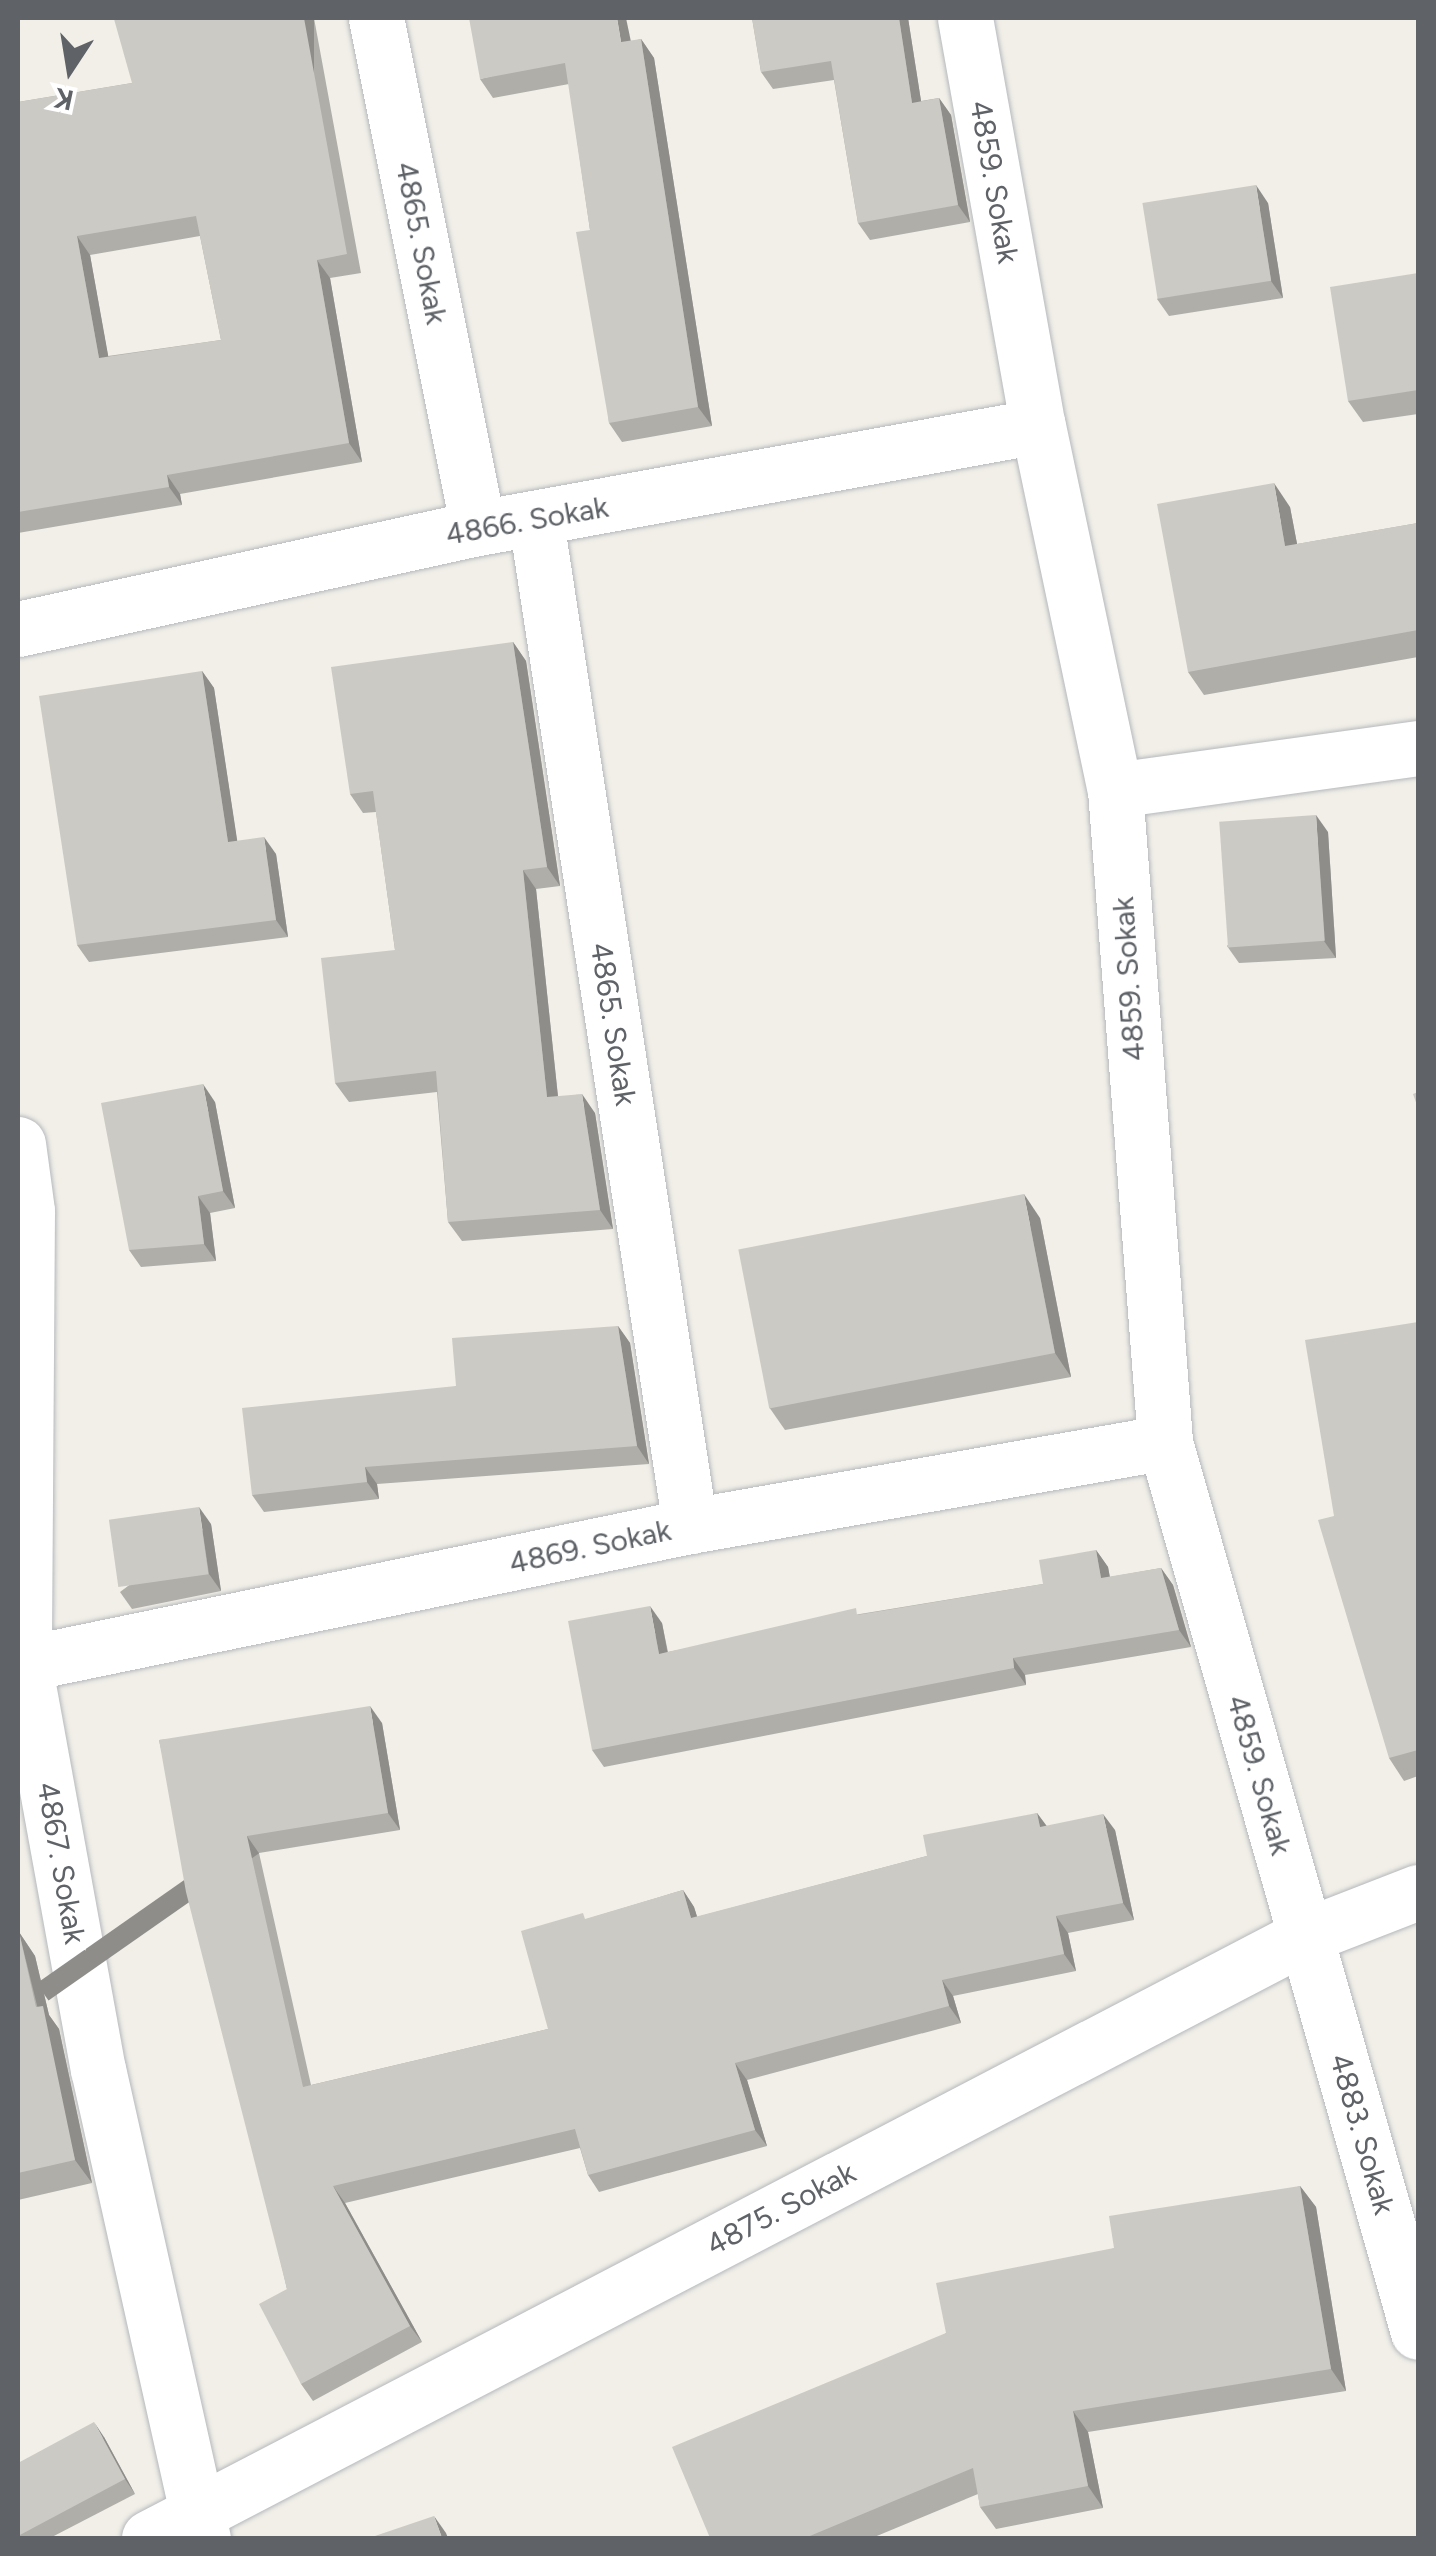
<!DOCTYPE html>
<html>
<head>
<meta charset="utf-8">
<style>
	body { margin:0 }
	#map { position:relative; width:1436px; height:2556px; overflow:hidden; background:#f1efe8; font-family:Figtree,sans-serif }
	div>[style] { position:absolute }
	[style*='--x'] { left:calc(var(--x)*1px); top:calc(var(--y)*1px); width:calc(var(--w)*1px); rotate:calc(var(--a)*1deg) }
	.roads { filter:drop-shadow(0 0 2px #b5b8bc) drop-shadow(0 0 2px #b5b8bc) }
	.minor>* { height:55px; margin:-27.5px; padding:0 27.5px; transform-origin:27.5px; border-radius:27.5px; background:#fff }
	.wall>* { inset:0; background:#afaea9 }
	.shaded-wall>* { inset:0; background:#8f8d8a; transform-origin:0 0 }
	.building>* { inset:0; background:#cccac5; transform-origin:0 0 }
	span { translate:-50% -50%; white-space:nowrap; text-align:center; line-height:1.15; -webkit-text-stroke:8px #fff; paint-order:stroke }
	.street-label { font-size:30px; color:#5f6368 }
	.frame { position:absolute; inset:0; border:20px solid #5f6368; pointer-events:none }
	.north { position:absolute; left:20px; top:20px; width:100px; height:100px; -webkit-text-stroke:8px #fff; paint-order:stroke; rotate:192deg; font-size:28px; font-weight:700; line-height:40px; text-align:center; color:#5f6368 }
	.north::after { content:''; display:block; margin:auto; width:35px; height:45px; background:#5f6368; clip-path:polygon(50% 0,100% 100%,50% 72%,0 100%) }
</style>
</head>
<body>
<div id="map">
	<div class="roads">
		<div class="minor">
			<i style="--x:376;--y:18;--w:520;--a:78.69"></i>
			<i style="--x:965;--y:18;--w:414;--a:79.9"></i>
			<i style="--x:1038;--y:426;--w:372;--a:78.1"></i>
			<i style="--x:1115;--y:790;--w:654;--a:85.61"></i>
			<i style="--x:1165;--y:1442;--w:925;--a:74.13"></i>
			<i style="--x:536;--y:521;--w:1017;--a:81.29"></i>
			<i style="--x:18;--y:629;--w:471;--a:-12.4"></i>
			<i style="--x:478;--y:528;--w:569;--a:-10.32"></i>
			<i style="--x:1115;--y:790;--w:306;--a:-7.9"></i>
			<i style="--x:18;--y:1144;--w:68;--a:82.3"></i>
			<i style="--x:27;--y:1211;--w:452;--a:90.4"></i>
			<i style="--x:24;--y:1663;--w:413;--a:79.7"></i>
			<i style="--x:98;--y:2069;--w:481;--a:77.4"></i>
			<i style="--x:18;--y:1665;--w:686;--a:-11.69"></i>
			<i style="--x:690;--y:1526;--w:482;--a:-10"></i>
			<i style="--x:149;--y:2538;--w:1303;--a:-27.51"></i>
			<i style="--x:1305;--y:1936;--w:121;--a:-21.3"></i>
		</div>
	</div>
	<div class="wall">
		<i style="clip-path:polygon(evenodd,314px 18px,361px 273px,330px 278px,362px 462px,180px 494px,182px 505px,18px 533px,18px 102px,132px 83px,314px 18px,200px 236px,221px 340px,108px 356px,90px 255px,200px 236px)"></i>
		<i style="clip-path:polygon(752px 18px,908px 18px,921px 101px,939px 98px,951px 115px,970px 222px,870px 240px,858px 223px,834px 80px,773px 89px,761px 72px)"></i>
		<i style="clip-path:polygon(641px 39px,654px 58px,712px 426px,622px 442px,609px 423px,590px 230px,569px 84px,493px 98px,480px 79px)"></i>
		<i style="clip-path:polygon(1268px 203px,1283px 298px,1169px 316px,1157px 299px)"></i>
		<i style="clip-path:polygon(1418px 273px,1418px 414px,1363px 422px,1348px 401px)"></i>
		<i style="clip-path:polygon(1290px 507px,1297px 544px,1418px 523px,1418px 657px,1204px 695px,1188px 672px)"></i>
		<i style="clip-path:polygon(513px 642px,526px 661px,560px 886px,536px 889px,558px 1096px,595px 1113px,613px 1229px,462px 1241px,448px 1222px,437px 1092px,349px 1102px,335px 1083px,395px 950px,376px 812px,363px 813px,350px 794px)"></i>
		<i style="clip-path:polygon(202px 671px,214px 688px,237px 841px,276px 854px,288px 937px,89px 962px,77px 945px)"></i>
		<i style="clip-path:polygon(1328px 832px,1336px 958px,1239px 963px,1227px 946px)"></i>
		<i style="clip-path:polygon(215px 1102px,235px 1208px,210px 1213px,216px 1261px,141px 1267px,129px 1250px)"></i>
		<i style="clip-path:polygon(1040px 1218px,1071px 1377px,785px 1430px,769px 1407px)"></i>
		<i style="clip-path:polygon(1418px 1322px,1418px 1776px,1404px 1781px,1389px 1758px)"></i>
		<i style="clip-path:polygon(618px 1326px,630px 1343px,649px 1464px,377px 1484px,379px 1499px,264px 1512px,252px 1495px,456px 1386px)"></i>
		<i style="clip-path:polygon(211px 1524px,221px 1591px,132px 1609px,120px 1592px)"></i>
		<i style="clip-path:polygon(1096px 1550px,1108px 1567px,1110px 1577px,1161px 1568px,1173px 1585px,1191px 1647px,1025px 1675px,1026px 1685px,604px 1767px,592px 1750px,662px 1623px,668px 1652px,860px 1614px,1043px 1584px)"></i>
		<i style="clip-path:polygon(382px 1723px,400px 1830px,259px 1853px,311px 2085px,548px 2029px,587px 1919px,683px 1890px,694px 1907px,697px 1917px,927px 1856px,1037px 1813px,1046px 1826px,1115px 1830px,1134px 1920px,1068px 1933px,1076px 1971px,953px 1996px,961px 2023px,747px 2080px,767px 2146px,599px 2192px,588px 2175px,580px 2148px,345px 2203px,422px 2342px,313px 2401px,301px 2384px,287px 2289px,159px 1740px)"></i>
		<i style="clip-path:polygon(19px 1932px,35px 1956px,49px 2015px,59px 2029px,92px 2183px,18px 2200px)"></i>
		<i style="clip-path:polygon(1300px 2186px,1316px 2207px,1346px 2391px,1088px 2432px,1103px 2508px,996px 2529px,980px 2507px,978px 2494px,872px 2538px,710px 2538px,946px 2333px,1114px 2248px)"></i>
		<i style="clip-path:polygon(104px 2437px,135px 2494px,50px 2538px,18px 2538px,18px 2463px)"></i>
	</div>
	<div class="shaded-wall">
		<i style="left:304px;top:18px;width:10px;height:240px"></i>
		<i style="clip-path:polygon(617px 18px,626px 18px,635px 61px,621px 42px)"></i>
		<i style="clip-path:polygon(899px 18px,908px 18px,924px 120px,912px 103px)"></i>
		<i style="clip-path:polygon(641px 39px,654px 58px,712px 426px,698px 407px)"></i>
		<i style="clip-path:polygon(939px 98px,951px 115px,970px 222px,958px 205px)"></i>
		<i style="clip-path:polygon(1256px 185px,1268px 203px,1283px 298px,1271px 281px)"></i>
		<i style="clip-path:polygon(77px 236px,90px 255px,112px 377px,99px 358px)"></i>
		<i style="clip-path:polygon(317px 260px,330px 278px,362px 462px,349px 443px)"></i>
		<i style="clip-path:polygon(167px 475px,180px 494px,182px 505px,169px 487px)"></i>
		<i style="clip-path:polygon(1274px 483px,1290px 507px,1302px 570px,1285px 546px)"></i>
		<i style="clip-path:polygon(513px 642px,526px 661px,560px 886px,547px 867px)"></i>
		<i style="clip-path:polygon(202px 671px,214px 688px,240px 859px,228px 842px)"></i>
		<i style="clip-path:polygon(1316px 815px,1328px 832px,1336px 958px,1324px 941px)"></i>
		<i style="clip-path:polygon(264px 837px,276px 854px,288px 937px,276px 920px)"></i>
		<i style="clip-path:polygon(523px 870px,536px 889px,560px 1116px,547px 1097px)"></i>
		<i style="clip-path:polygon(203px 1084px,215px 1102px,235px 1208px,223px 1191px)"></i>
		<i style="clip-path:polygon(582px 1094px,595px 1113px,613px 1229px,600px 1210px)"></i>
		<i style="clip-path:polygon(1024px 1194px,1040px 1218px,1071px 1377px,1055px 1353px)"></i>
		<i style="clip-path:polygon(198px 1196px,210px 1213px,216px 1261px,204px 1244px)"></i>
		<i style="clip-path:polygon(618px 1326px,630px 1343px,649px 1464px,637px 1446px)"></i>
		<i style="clip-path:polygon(365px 1467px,377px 1484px,379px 1499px,367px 1482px)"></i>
		<i style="clip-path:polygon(199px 1507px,211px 1524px,221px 1591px,209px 1574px)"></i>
		<i style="clip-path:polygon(1096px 1550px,1108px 1567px,1113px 1596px,1101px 1578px)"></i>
		<i style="clip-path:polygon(1161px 1568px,1173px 1585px,1191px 1647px,1179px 1630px)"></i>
		<i style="clip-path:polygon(650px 1606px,662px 1623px,671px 1671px,659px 1654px)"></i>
		<i style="clip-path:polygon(1013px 1658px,1025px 1675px,1026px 1685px,1014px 1668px)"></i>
		<i style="clip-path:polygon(370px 1706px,382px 1723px,400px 1830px,388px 1813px)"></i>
		<i style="clip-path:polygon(1037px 1813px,1049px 1829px,1040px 1827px)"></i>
		<i style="clip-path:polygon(1103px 1814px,1115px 1830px,1134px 1920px,1123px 1903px)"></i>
		<i style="left:247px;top:1836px;width:21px;height:257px;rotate:55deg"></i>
		<i style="clip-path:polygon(683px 1890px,694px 1907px,703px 1935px,691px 1918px)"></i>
		<i style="clip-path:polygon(1056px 1916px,1068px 1933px,1076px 1971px,1064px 1954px)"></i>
		<i style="clip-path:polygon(19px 1932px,35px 1956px,49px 2015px,59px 2029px,92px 2183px,75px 2160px)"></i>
		<i style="clip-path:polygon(942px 1980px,953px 1996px,961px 2023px,949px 2006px)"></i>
		<i style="clip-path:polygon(735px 2063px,747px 2080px,767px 2146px,755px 2130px)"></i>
		<i style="clip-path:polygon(333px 2186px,345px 2203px,422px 2342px,410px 2326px)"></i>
		<i style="clip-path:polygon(1300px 2186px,1316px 2207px,1346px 2391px,1331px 2369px)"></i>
		<i style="clip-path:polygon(1073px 2411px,1088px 2432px,1103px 2508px,1088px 2486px)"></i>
		<i style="clip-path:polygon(94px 2422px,104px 2437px,135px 2494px,125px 2479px)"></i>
		<i style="clip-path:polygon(434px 2516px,446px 2533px,448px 2538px,442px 2538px)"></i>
	</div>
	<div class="building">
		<i style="clip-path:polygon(evenodd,124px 18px,304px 18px,347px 254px,317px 260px,349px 443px,167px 475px,169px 487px,18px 512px,18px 102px,132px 83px,114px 19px,124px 18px,196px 216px,221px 340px,99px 358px,77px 236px,196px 216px)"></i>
		<i style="clip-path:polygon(469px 18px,617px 18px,621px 42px,641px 39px,698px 407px,609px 423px,576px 232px,590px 230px,565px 63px,480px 79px)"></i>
		<i style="clip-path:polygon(752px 18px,899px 18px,912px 103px,939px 98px,958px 205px,858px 223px,831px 61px,761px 72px)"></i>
		<i style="left:1256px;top:185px;width:97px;height:115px;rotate:81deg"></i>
		<i style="clip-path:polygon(1418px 273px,1418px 390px,1348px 401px,1330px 287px)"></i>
		<i style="clip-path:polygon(1274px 483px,1285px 546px,1418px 523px,1418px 630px,1188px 672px,1157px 504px)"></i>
		<i style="clip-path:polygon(513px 642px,547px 867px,523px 870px,547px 1097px,582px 1094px,600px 1210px,448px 1222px,436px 1071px,335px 1083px,321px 958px,395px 950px,373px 791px,350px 794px,331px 667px)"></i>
		<i style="clip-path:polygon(202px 671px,228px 842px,264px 837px,276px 920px,77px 945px,39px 696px)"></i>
		<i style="left:1316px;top:815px;width:126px;height:97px;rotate:86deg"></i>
		<i style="clip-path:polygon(203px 1084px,223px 1191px,198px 1196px,204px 1244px,129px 1250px,101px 1103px)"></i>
		<i style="clip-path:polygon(1418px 1092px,1418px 1108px,1413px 1094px)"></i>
		<i style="left:1024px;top:1194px;width:162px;height:291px;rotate:79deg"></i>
		<i style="clip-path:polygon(1418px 1322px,1418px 1750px,1389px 1758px,1318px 1520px,1334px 1516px,1305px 1340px)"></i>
		<i style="clip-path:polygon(618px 1326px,637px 1446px,365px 1467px,367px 1482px,252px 1495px,242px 1408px,456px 1386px,452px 1338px)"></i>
		<i style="left:199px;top:1507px;width:68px;height:91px;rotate:82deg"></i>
		<i style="clip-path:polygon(1096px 1550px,1101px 1578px,1161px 1568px,1179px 1630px,1013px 1658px,1014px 1668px,592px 1750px,568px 1621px,650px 1606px,659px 1654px,856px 1608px,857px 1615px,1043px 1584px,1039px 1560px)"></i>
		<i style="clip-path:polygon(370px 1706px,388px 1813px,247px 1836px,303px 2087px,548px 2029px,521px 1931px,583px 1913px,585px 1919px,683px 1890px,691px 1918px,927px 1856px,923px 1835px,1037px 1813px,1040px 1827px,1103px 1814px,1123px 1903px,1056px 1916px,1064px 1954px,942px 1980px,949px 2006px,735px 2063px,755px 2130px,588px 2175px,575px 2129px,333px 2186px,410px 2326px,301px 2384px,259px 2304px,287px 2289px,186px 1892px,159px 1740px)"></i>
		<i style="clip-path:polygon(19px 1932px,36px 2007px,43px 2006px,75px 2160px,18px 2173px)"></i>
		<i style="clip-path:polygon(1300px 2186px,1331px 2369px,1073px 2411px,1088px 2486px,980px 2507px,973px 2468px,805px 2538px,710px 2538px,672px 2447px,946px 2333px,936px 2283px,1114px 2248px,1109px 2216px)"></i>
		<i style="clip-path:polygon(94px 2422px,125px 2479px,18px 2536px,18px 2463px)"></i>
		<i style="clip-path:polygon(434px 2516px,442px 2538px,369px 2538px)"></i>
	</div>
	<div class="street-label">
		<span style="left:994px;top:182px;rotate:80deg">4859. Sokak</span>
		<span style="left:421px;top:243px;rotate:79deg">4865. Sokak</span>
		<span style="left:527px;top:521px;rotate:-10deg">4866. Sokak</span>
		<span style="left:1129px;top:979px;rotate:-94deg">4859. Sokak</span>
		<span style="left:613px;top:1024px;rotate:81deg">4865. Sokak</span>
		<span style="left:590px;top:1547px;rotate:-12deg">4869. Sokak</span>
		<span style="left:1259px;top:1775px;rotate:74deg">4859. Sokak</span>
		<span style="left:61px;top:1863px;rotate:80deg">4867. Sokak</span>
		<span style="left:1362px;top:2134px;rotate:74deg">4883. Sokak</span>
		<span style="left:781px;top:2209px;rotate:-28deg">4875. Sokak</span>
	</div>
	<div class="frame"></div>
	<div class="north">K</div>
</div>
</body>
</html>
